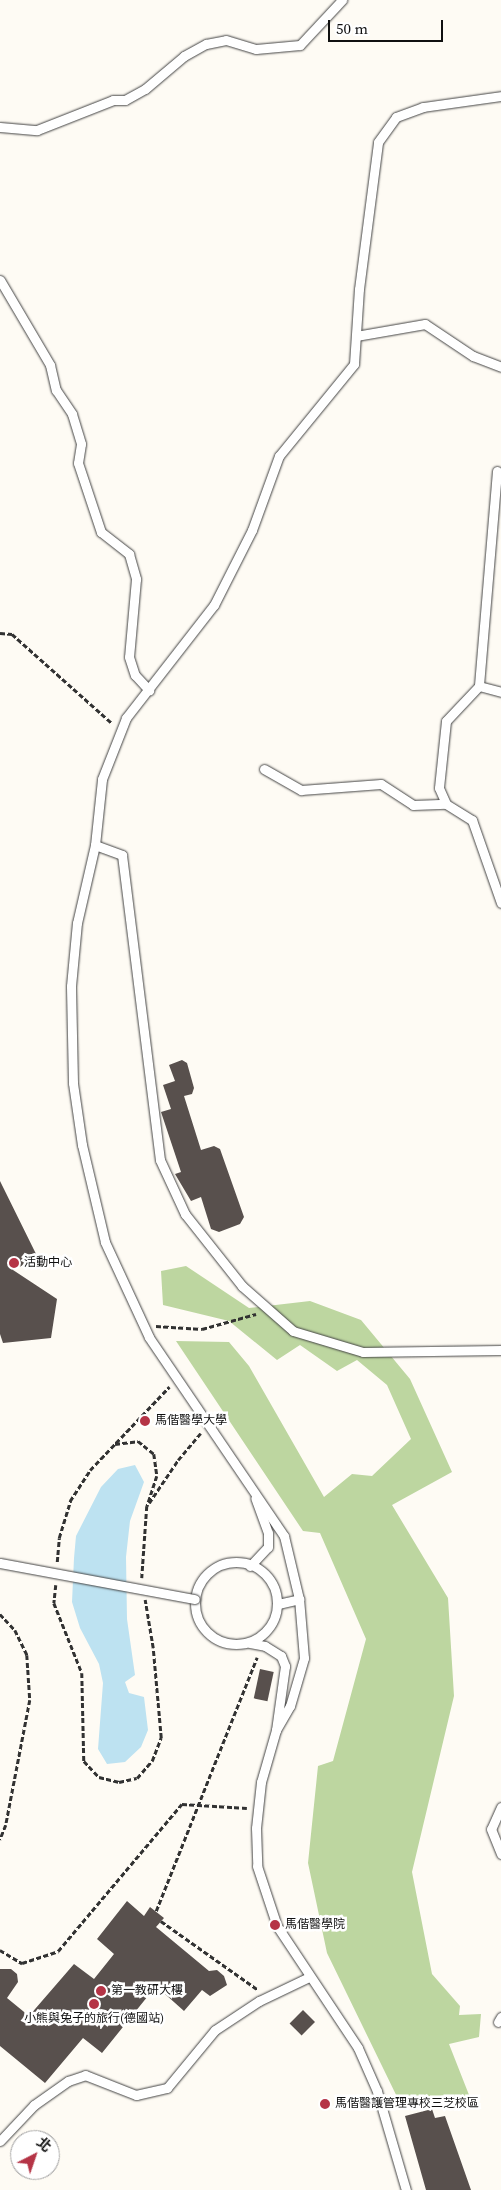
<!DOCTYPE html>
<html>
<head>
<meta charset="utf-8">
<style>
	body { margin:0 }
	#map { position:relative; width:501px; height:2190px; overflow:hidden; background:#fefbf4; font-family:"Source Serif 4","Noto Sans TC",serif }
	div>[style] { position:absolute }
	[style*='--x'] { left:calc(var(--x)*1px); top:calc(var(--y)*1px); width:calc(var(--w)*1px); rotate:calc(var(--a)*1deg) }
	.forest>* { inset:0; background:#bdd6a0 }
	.water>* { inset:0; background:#bde2f1 }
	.building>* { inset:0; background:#58504d; transform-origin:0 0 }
	.path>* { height:2.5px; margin-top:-1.25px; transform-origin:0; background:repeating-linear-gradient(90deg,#323232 0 5px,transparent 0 7.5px) }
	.roads { filter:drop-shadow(0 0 1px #434343) drop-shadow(0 0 1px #434343) }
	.lane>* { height:9px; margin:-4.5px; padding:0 4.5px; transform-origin:4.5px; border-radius:4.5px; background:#fff }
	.lane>.ring { margin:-4.5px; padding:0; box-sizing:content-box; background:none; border:9px solid #fff; border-radius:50% }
	.bridges { filter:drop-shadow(0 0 1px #434343) drop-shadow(0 0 1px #434343) }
	.lane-bridge>* { height:9px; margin:-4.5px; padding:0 4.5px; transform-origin:4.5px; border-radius:4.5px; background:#fff }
	.dots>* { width:14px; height:14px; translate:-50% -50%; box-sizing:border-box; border:2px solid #fff; border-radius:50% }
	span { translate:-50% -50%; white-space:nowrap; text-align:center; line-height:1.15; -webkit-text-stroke:5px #fff; paint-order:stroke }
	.poi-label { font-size:12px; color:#101010 }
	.left { translate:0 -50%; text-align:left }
	.north { position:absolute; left:10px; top:2130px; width:50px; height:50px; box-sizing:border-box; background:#fff; border:1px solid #9f9f9f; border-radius:50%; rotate:41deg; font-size:14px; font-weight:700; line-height:20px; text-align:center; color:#101010 }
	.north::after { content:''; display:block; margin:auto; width:18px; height:22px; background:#b53446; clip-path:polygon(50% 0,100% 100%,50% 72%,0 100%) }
	.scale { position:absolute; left:328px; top:20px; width:115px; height:22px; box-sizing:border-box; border:2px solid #101010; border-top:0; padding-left:6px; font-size:15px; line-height:18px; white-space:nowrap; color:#101010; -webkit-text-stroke:4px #fff; paint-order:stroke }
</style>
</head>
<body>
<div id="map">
	<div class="forest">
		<i style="clip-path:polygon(186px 1266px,249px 1308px,310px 1301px,361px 1320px,410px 1379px,452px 1472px,392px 1505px,448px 1598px,454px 1696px,412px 1872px,432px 1974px,460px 2006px,459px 2015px,481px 2014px,479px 2037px,449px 2044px,471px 2100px,401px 2105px,327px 1953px,308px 1863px,318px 1766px,333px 1761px,366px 1639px,320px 1533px,303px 1531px,176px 1341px,229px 1342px,249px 1366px,324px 1497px,352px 1474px,372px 1476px,411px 1439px,387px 1385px,357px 1360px,337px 1371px,300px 1345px,277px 1360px,229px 1321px,163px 1305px,161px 1271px)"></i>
	</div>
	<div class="water">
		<i style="clip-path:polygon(135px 1465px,144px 1482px,130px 1521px,126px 1557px,127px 1619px,135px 1675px,125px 1682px,129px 1693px,144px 1697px,148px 1730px,141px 1747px,125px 1762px,107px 1764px,98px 1749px,103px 1683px,99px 1664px,80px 1628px,72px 1602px,74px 1558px,76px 1536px,101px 1487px,118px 1469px)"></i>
	</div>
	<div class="building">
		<i style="clip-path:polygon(182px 1060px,187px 1063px,194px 1088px,192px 1094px,184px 1096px,201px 1150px,214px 1146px,220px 1149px,244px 1217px,240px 1224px,219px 1232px,211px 1229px,201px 1197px,191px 1201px,175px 1174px,181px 1172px,161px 1112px,171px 1109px,163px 1085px,175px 1081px,169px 1065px)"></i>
		<i style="clip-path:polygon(0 1181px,38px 1258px,13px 1270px,57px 1299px,51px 1338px,3px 1343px,0 1334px)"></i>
		<i style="left:260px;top:1669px;width:14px;height:30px;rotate:12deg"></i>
		<i style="clip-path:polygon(127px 1901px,144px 1916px,150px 1907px,164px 1918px,156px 1927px,209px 1971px,217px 1970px,224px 1976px,227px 1985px,210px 1996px,202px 1990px,184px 2011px,156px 1986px,102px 2053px,83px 2038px,45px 2083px,0 2046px,0 1969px,11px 1969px,17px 1974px,18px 1982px,7px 1998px,29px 2016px,74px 1964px,94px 1979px,114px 1954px,97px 1939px)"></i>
		<i style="left:303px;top:2010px;width:17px;height:19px;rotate:45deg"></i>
		<i style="clip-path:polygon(432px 2109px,435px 2118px,445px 2116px,471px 2190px,426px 2190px,405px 2116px)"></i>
	</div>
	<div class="path">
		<i style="--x:0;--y:633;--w:12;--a:5"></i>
		<i style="--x:12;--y:634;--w:134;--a:41.7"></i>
		<i style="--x:156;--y:1326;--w:46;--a:3.7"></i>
		<i style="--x:202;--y:1329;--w:56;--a:-15.5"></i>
		<i style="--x:115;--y:1444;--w:23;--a:-7"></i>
		<i style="--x:138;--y:1441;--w:21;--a:39"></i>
		<i style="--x:154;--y:1454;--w:22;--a:82"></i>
		<i style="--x:157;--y:1476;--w:32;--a:108"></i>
		<i style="--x:147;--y:1506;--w:72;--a:94"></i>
		<i style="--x:149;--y:1503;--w:52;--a:-56"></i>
		<i style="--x:178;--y:1460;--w:35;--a:-50"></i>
		<i style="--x:57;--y:1562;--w:24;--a:-85"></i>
		<i style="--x:59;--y:1538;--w:39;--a:-73"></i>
		<i style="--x:70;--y:1501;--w:37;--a:-57"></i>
		<i style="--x:90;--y:1470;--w:115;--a:-46.4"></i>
		<i style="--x:56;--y:1585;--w:18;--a:96"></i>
		<i style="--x:54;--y:1603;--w:75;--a:68.2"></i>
		<i style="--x:82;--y:1673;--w:88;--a:88.7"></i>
		<i style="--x:84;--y:1761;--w:22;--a:47"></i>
		<i style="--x:99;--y:1777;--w:21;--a:14"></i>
		<i style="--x:119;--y:1782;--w:18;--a:-13"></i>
		<i style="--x:137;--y:1778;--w:23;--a:-49"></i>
		<i style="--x:152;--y:1761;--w:25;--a:-69"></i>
		<i style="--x:161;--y:1738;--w:90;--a:-95.1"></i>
		<i style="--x:153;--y:1648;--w:49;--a:-99.5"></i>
		<i style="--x:0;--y:1614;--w:22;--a:47"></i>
		<i style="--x:15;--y:1630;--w:28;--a:64"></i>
		<i style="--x:27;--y:1655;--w:45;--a:86.2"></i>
		<i style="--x:30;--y:1700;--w:127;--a:100.9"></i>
		<i style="--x:6;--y:1825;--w:16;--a:112"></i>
		<i style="--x:156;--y:1911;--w:273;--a:-68.3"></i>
		<i style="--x:161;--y:1921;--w:118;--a:35.3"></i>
		<i style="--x:0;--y:1950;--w:26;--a:31"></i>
		<i style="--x:22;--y:1963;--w:38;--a:-18"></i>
		<i style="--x:58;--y:1951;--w:192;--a:-49.9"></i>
		<i style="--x:182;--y:1804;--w:65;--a:3.5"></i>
	</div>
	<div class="roads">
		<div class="lane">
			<i style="--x:0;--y:127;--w:37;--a:5"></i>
			<i style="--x:37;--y:130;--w:82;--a:-21.5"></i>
			<i style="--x:113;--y:100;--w:12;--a:0"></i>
			<i style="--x:125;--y:100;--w:23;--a:-29"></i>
			<i style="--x:145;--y:89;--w:51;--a:-40.2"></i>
			<i style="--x:184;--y:56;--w:25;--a:-29"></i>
			<i style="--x:206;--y:44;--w:20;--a:-11"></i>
			<i style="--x:226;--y:40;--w:31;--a:17"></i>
			<i style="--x:256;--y:49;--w:44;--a:-5.2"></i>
			<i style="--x:300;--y:45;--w:62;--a:-47"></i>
			<i style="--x:0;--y:280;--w:99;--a:59.5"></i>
			<i style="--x:50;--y:365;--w:26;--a:77"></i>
			<i style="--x:56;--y:390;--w:29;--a:56"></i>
			<i style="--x:72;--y:414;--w:31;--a:73"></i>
			<i style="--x:81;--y:444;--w:19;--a:99"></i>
			<i style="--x:78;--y:463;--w:73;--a:71.6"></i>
			<i style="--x:101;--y:532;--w:36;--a:38"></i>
			<i style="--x:129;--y:554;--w:26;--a:74"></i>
			<i style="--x:136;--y:579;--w:78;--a:95.1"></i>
			<i style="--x:129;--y:657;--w:19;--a:72"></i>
			<i style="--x:135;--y:675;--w:21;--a:47"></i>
			<i style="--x:356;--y:336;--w:70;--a:-9.9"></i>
			<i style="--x:425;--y:324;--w:58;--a:33.7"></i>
			<i style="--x:473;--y:356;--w:30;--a:21"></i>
			<i style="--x:497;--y:471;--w:216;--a:94.8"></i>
			<i style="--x:479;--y:686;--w:48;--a:133.3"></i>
			<i style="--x:446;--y:721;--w:67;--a:96"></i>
			<i style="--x:439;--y:788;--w:17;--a:66"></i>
			<i style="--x:446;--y:804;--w:31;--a:32"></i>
			<i style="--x:472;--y:820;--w:88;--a:70.7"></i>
			<i style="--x:479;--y:686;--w:23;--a:15"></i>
			<i style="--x:264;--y:769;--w:43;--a:29.6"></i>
			<i style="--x:301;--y:790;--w:80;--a:-4.3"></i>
			<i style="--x:381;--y:784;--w:38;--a:33"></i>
			<i style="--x:413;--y:805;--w:33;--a:-2"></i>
			<i style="--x:95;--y:845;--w:29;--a:20"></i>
			<i style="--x:122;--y:855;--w:307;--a:82.9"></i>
			<i style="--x:160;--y:1160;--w:60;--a:65.2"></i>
			<i style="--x:185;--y:1214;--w:92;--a:51.6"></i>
			<i style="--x:242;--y:1286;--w:68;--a:41.4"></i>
			<i style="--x:293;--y:1331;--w:73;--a:16.7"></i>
			<i style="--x:363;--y:1352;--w:138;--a:-0.8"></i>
			<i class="ring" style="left:195px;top:1562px;width:73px;height:73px"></i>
			<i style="--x:250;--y:1566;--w:26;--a:-47"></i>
			<i style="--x:268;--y:1547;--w:14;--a:-90"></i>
			<i style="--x:268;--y:1533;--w:37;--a:-110"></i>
			<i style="--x:278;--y:1604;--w:22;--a:-13"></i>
			<i style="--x:250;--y:1643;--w:15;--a:11"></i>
			<i style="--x:265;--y:1646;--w:19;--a:32"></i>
			<i style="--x:281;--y:1656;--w:11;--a:68"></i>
			<i style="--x:285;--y:1666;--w:65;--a:98"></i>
			<i style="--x:276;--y:1730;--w:54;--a:106.1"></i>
			<i style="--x:261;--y:1782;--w:46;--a:96.2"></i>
			<i style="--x:256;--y:1828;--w:38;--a:88"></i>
			<i style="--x:257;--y:1866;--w:63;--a:71.6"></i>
			<i style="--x:277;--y:1926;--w:146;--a:56.4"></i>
			<i style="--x:358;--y:2048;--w:47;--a:66.2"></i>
			<i style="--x:377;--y:2091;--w:103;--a:73.7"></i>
			<i style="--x:276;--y:1730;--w:28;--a:-60"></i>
			<i style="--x:290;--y:1706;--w:50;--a:-73.7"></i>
			<i style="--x:304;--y:1658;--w:59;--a:-94.8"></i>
			<i style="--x:299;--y:1599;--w:65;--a:-103.4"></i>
			<i style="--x:284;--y:1536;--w:240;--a:-124.2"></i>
			<i style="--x:149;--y:1337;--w:105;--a:-114.9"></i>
			<i style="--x:105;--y:1242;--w:100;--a:-103.3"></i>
			<i style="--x:82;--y:1145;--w:63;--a:-98.3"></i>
			<i style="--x:73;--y:1083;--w:97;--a:-91.2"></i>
			<i style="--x:71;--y:986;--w:63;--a:-84.6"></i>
			<i style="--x:77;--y:923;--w:80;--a:-77"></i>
			<i style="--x:95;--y:845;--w:66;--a:-83.9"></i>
			<i style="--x:102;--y:779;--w:66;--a:-68.5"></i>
			<i style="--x:126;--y:718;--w:143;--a:-52.1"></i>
			<i style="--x:214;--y:605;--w:84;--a:-63.1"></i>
			<i style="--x:252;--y:530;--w:79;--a:-70"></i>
			<i style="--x:279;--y:456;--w:119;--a:-50.8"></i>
			<i style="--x:354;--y:364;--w:75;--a:-86.2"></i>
			<i style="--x:359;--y:289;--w:148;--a:-82.6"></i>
			<i style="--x:378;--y:142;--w:31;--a:-54"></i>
			<i style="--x:396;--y:117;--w:29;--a:-20"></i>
			<i style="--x:423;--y:107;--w:79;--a:-8"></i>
			<i style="--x:501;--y:1807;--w:24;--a:114"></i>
			<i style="--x:491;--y:1829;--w:27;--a:68"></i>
			<i style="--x:498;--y:2022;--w:6;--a:-59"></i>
			<i style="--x:0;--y:2141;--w:50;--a:-46.6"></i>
			<i style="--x:34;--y:2105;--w:42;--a:-35.2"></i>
			<i style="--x:68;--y:2081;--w:18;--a:-19"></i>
			<i style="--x:85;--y:2075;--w:55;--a:21.4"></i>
			<i style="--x:136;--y:2095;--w:32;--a:-13"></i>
			<i style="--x:167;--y:2088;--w:75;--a:-50.4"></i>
			<i style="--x:215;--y:2030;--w:53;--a:-33.4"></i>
			<i style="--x:259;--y:2001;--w:55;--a:-25.6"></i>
		</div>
	</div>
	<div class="bridges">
		<div class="lane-bridge">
			<i style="--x:0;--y:1563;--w:198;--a:10.5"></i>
		</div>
	</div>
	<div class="dots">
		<i style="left:14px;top:1263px;background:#b53446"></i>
		<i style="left:145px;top:1421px;background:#b53446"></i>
		<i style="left:275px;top:1925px;background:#b53446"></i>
		<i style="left:101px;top:1991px;background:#b53446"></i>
		<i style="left:94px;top:2004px;background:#b53446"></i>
		<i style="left:325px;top:2104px;background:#b53446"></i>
	</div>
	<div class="poi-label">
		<span class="left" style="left:24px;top:1263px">活動中心</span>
		<span class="left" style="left:155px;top:1421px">馬偕醫學大學</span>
		<span class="left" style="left:285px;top:1925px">馬偕醫學院</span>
		<span class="left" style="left:111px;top:1991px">第一教研大樓</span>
		<span style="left:94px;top:2019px">小熊與兔子的旅行(德國站)</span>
		<span class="left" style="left:335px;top:2104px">馬偕醫護管理專校三芝校區</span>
	</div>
	<div class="north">北</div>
	<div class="scale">50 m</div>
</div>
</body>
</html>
